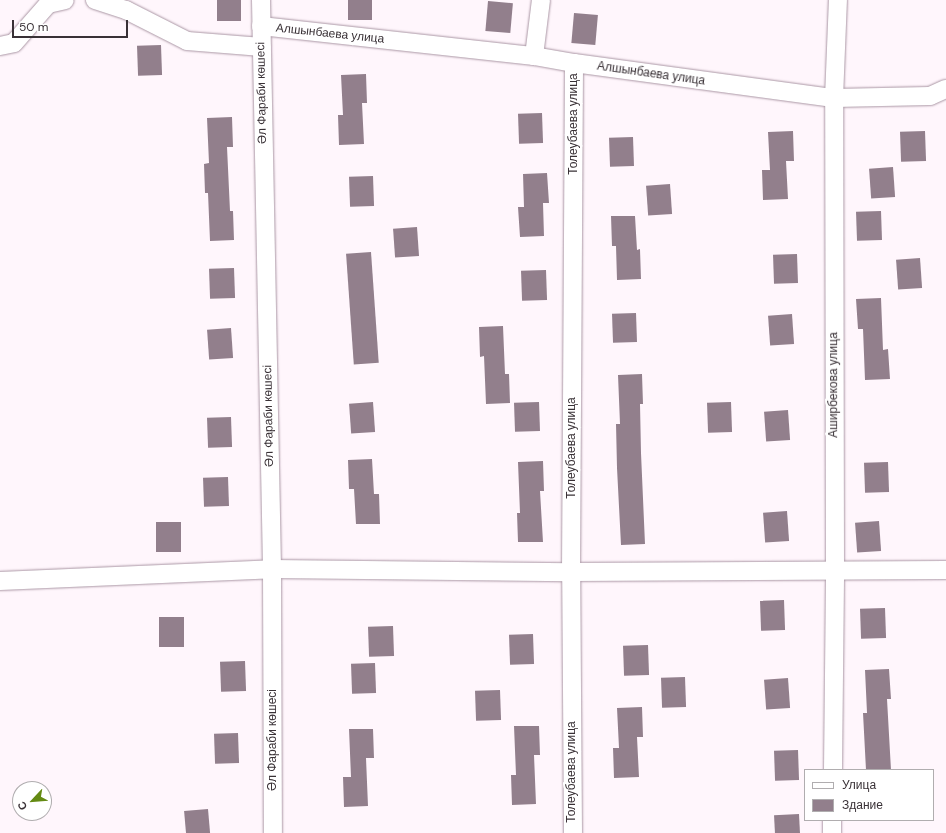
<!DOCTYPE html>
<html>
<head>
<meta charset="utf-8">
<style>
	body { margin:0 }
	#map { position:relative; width:946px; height:833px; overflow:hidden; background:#fff6fc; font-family:"DM Sans",sans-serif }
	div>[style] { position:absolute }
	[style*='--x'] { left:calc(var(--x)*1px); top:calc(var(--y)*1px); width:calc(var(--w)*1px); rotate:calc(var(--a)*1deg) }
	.building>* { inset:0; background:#927f8c; transform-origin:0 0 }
	.roads { filter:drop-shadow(0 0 1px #ab97a5) drop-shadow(0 0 1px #ab97a5) }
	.minor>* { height:18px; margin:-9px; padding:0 9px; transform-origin:9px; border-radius:9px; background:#fff }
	span { translate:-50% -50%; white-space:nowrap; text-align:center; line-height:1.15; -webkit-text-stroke:4px #fff; paint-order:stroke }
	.street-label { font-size:12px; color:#393136 }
	.legend { position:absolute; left:804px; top:769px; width:130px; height:52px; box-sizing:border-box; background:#fff; border:1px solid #b0adaf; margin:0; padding:5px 7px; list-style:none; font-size:12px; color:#393136 }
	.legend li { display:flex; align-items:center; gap:8px; height:20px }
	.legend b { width:20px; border:1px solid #b0adaf }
	.north { position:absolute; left:12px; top:781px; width:40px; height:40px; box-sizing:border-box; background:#fff; border:1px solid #b0adaf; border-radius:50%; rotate:244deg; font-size:11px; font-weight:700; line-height:16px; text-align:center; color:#393136 }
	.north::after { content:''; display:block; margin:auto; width:14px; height:18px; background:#648a13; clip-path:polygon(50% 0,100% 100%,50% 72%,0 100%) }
	.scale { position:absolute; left:12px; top:20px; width:116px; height:18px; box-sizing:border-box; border:2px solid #393136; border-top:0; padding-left:5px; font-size:12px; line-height:14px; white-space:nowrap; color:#393136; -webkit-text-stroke:3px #fff; paint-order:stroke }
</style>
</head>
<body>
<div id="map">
	<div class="building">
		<i style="left:217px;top:0;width:24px;height:21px"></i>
		<i style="left:348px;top:0;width:24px;height:20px"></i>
		<i style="left:488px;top:1px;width:25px;height:30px;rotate:5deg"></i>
		<i style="left:574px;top:13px;width:24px;height:30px;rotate:5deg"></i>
		<i style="left:161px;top:45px;width:30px;height:24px;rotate:88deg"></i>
		<i style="clip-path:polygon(366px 74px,367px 103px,362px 103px,364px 144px,339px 145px,338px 115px,343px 115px,341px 75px)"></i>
		<i style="left:542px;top:113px;width:30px;height:24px;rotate:88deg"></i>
		<i style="clip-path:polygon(232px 117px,233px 147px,227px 147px,230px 211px,233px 211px,234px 240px,210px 241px,208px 193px,205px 193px,204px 164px,209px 163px,207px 118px)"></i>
		<i style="clip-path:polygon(793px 131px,794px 161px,786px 161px,788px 199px,763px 200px,762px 170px,770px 170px,768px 132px)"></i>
		<i style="left:925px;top:131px;width:30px;height:25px;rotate:88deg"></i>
		<i style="left:633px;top:137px;width:29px;height:24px;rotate:88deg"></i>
		<i style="left:893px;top:167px;width:30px;height:24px;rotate:86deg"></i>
		<i style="clip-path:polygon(547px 173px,549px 203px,543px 203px,544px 236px,520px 237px,518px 207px,524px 207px,523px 174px)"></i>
		<i style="left:373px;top:176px;width:30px;height:24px;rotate:88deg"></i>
		<i style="left:670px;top:184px;width:30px;height:24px;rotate:86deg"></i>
		<i style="left:881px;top:211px;width:29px;height:25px;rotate:88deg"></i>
		<i style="clip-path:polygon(611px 216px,635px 216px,637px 250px,640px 249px,641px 279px,617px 280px,616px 246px,612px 246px)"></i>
		<i style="left:417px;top:227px;width:29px;height:24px;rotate:86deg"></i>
		<i style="left:371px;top:252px;width:111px;height:25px;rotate:86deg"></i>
		<i style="left:797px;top:254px;width:29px;height:24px;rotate:88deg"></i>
		<i style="left:920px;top:258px;width:30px;height:24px;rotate:86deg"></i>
		<i style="left:234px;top:268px;width:30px;height:25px;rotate:88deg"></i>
		<i style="left:546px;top:270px;width:30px;height:25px;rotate:88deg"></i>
		<i style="clip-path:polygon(881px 298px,883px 350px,888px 349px,890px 379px,865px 380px,863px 329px,858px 329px,856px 299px)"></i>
		<i style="left:636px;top:313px;width:29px;height:24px;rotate:88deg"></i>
		<i style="left:792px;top:314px;width:30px;height:24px;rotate:86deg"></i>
		<i style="clip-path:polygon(503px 326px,505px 374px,509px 374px,510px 403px,486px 404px,484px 356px,480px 357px,479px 327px)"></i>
		<i style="left:231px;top:328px;width:30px;height:24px;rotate:86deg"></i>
		<i style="clip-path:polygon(642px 374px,643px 404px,640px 404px,641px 453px,645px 544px,621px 545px,617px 468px,616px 424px,620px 424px,618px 375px)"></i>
		<i style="left:373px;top:402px;width:30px;height:24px;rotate:86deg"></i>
		<i style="left:539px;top:402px;width:29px;height:25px;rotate:88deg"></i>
		<i style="left:731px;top:402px;width:30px;height:24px;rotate:88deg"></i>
		<i style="left:788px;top:410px;width:30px;height:24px;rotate:86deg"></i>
		<i style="left:231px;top:417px;width:30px;height:24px;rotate:88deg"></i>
		<i style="clip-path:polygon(372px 459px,374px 494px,379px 494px,380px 524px,356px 524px,354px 489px,349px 489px,348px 460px)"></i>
		<i style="clip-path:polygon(543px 461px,544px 491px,540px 491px,543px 542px,518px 542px,517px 513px,520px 513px,518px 462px)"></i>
		<i style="left:888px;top:462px;width:30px;height:24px;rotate:88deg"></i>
		<i style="left:228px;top:477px;width:29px;height:25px;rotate:88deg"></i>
		<i style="left:787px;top:511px;width:30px;height:24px;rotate:86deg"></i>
		<i style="left:879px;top:521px;width:30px;height:24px;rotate:86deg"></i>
		<i style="left:156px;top:522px;width:25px;height:30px"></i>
		<i style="left:784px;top:600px;width:30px;height:24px;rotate:88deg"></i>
		<i style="left:885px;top:608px;width:30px;height:25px;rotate:88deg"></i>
		<i style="left:159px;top:617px;width:25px;height:30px"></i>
		<i style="left:393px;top:626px;width:30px;height:25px;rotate:88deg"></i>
		<i style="left:533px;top:634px;width:30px;height:24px;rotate:88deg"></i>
		<i style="left:648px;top:645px;width:30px;height:25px;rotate:88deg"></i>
		<i style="left:245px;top:661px;width:30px;height:25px;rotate:88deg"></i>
		<i style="left:375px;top:663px;width:30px;height:24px;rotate:88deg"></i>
		<i style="clip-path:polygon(889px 669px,891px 699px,887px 699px,891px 770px,866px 770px,863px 713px,867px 713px,865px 670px)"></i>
		<i style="left:685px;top:677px;width:30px;height:24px;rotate:88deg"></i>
		<i style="left:788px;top:678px;width:30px;height:24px;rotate:86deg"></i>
		<i style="left:500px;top:690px;width:30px;height:25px;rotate:88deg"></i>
		<i style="clip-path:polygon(642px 707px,643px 737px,637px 737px,639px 777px,614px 778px,613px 748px,619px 748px,617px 708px)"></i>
		<i style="clip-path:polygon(514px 726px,539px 726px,540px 755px,534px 755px,536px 804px,512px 805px,511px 775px,516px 775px)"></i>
		<i style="clip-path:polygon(349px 729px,373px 729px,374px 758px,366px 758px,368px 806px,344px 807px,343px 777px,351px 777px)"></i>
		<i style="left:238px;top:733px;width:30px;height:24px;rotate:88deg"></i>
		<i style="left:798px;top:750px;width:30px;height:24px;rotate:88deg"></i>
		<i style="left:208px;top:809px;width:24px;height:24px;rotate:85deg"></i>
		<i style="left:799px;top:814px;width:19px;height:25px;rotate:87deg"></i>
	</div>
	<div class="roads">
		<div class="minor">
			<i style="--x:95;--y:0;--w:33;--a:18"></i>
			<i style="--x:126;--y:10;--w:68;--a:26.9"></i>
			<i style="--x:187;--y:41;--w:75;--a:4.6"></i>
			<i style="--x:261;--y:0;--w:569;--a:88.89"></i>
			<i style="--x:272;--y:569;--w:264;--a:89.8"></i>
			<i style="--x:261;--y:26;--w:275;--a:6.3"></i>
			<i style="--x:534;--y:56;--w:41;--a:9.9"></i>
			<i style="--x:574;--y:63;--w:262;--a:7.7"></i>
			<i style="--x:834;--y:98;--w:96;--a:-1.2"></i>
			<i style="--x:930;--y:96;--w:17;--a:-24"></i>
			<i style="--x:0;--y:46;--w:14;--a:-12"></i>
			<i style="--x:14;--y:43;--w:52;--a:-48.9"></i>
			<i style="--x:48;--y:4;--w:17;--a:-13"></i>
			<i style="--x:534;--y:56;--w:56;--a:-82.9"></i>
			<i style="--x:0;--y:581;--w:272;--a:-2.5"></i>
			<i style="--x:272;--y:569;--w:299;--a:0.6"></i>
			<i style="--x:571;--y:572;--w:375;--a:-0.3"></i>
			<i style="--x:833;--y:770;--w:199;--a:-89.4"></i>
			<i style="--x:835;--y:571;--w:473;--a:-90.1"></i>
			<i style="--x:834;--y:98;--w:98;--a:-87.7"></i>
			<i style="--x:573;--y:833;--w:261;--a:-90.4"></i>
			<i style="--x:571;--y:572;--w:509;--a:-89.66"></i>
			<i style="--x:832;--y:833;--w:13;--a:-90"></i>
		</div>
	</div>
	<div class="street-label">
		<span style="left:330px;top:34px;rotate:6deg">Алшынбаева улица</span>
		<span style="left:651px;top:74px;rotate:8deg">Алшынбаева улица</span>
		<span style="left:262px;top:93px;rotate:-91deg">Әл Фараби көшесі</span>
		<span style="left:574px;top:124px;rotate:-90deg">Толеубаева улица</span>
		<span style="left:834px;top:385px;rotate:-90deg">Аширбекова улица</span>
		<span style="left:269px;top:416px;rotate:-91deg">Әл Фараби көшесі</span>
		<span style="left:572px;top:448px;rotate:-90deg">Толеубаева улица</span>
		<span style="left:273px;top:740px;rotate:-90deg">Әл Фараби көшесі</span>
		<span style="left:572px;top:772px;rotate:-90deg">Толеубаева улица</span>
	</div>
	<ul class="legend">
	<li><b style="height:5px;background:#fff"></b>Улица</li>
	<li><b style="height:11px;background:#927f8c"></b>Здание</li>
	</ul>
	<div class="north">С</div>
	<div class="scale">50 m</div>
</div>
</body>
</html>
